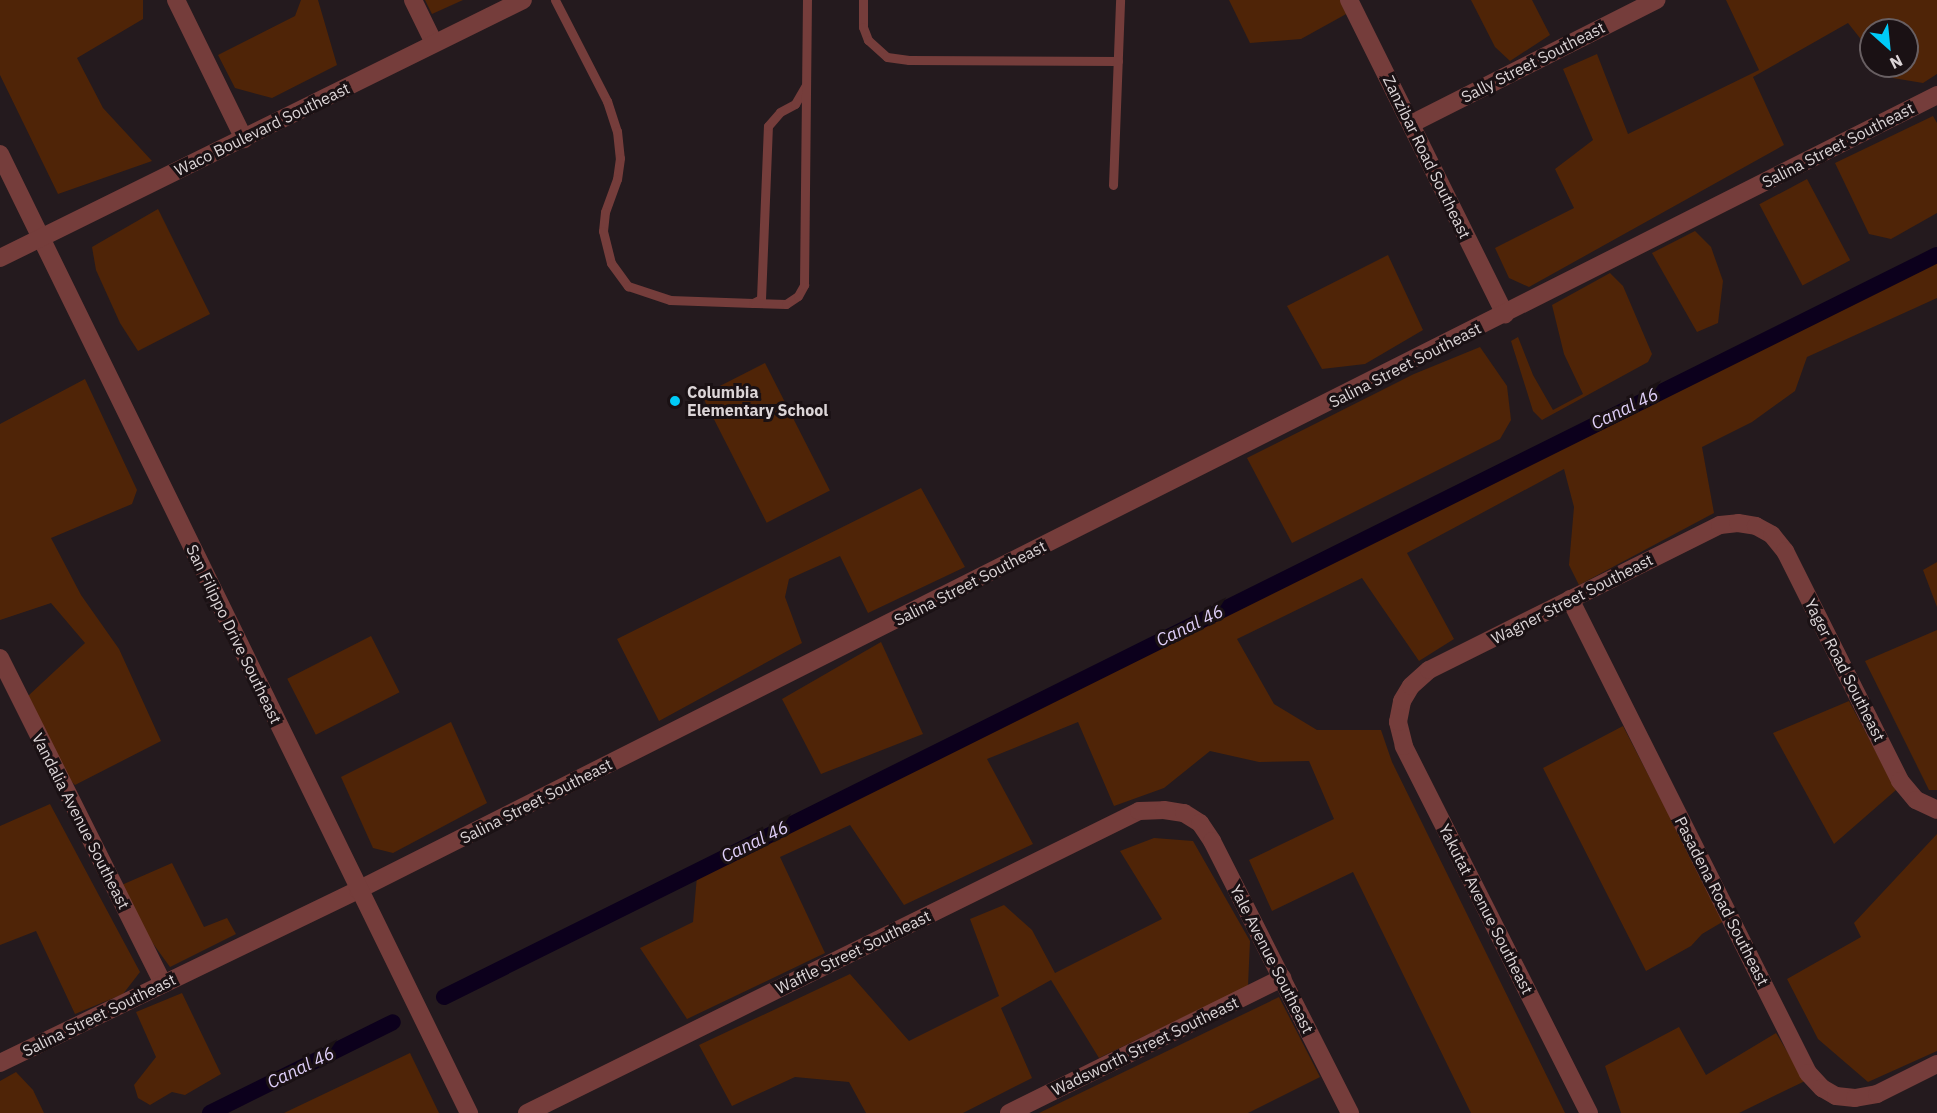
<!DOCTYPE html>
<html>
<head>
<meta charset="utf-8">
<style>
	body { margin:0 }
	#map { position:relative; width:1937px; height:1113px; overflow:hidden; background:#241a1e; font-family:"IBM Plex Sans",sans-serif }
	div>[style] { position:absolute }
	[style*='--x'] { left:calc(var(--x)*1px); top:calc(var(--y)*1px); width:calc(var(--w)*1px); rotate:calc(var(--a)*1deg) }
	.green>* { inset:0; background:#4f2407; transform-origin:0 0 }
	.canal>* { height:16px; margin:-8px; padding:0 8px; transform-origin:8px; border-radius:8px; background:#0c001c }
	.service>* { height:9px; margin:-4.5px; padding:0 4.5px; transform-origin:4.5px; border-radius:4.5px; background:#753d3b }
	.minor>* { height:18px; margin:-9px; padding:0 9px; transform-origin:9px; border-radius:9px; background:#753d3b }
	.tertiary>* { height:18px; margin:-9px; padding:0 9px; transform-origin:9px; border-radius:9px; background:#753d3b }
	.dots>* { width:16px; height:16px; translate:-50% -50%; box-sizing:border-box; border:3px solid #1a1114; border-radius:50% }
	span { translate:-50% -50%; white-space:nowrap; text-align:center; line-height:1.15; -webkit-text-stroke:6px #1a1114; paint-order:stroke }
	.street-label { font-size:16px; color:#dcd5d7 }
	.poi-label { font-size:16px; color:#dcd5d7; font-weight:700 }
	.left { translate:0 -50%; text-align:left }
	.water-label { font-size:18px; color:#decef7; font-style:italic }
	.north { position:absolute; left:1859px; top:18px; width:60px; height:60px; box-sizing:border-box; background:#1a1114; border:2px solid #685f62; border-radius:50%; rotate:153deg; font-size:16px; font-weight:700; line-height:24px; text-align:center; color:#dcd5d7 }
	.north::after { content:''; display:block; margin:auto; width:21px; height:27px; background:#00cbf8; clip-path:polygon(50% 0,100% 100%,50% 72%,0 100%) }
</style>
</head>
<body>
<div id="map">
	<div class="green">
		<i style="clip-path:polygon(0 0,143px 0,143px 19px,77px 58px,103px 108px,152px 161px,58px 194px,0 75px)"></i>
		<i style="clip-path:polygon(301px 0,318px 0,337px 65px,272px 98px,235px 88px,218px 55px,295px 16px)"></i>
		<i style="clip-path:polygon(425px 0,463px 0,432px 14px)"></i>
		<i style="clip-path:polygon(1229px 0,1341px 0,1348px 13px,1301px 39px,1250px 43px)"></i>
		<i style="clip-path:polygon(1471px 0,1532px 0,1550px 35px,1510px 61px,1495px 47px)"></i>
		<i style="clip-path:polygon(1726px 0,1937px 0,1937px 74px,1923px 83px,1893px 78px,1883px 66px,1907px 66px,1907px 30px,1871px 30px,1871px 52px,1848px 23px,1753px 77px,1784px 145px,1529px 287px,1509px 278px,1495px 248px,1574px 208px,1555px 169px,1593px 140px,1563px 69px,1597px 54px,1628px 134px,1759px 70px)"></i>
		<i style="clip-path:polygon(1933px 116px,1937px 123px,1937px 213px,1891px 239px,1869px 234px,1835px 163px)"></i>
		<i style="left:1807px;top:179px;width:92px;height:54px;rotate:62deg"></i>
		<i style="clip-path:polygon(158px 209px,210px 314px,138px 351px,120px 323px,96px 270px,92px 247px)"></i>
		<i style="clip-path:polygon(1695px 231px,1711px 247px,1723px 281px,1718px 323px,1697px 332px,1652px 253px)"></i>
		<i style="clip-path:polygon(1388px 255px,1423px 330px,1365px 364px,1322px 369px,1287px 306px)"></i>
		<i style="clip-path:polygon(1937px 261px,1937px 298px,1807px 357px,1795px 391px,1752px 422px,1702px 447px,1714px 513px,1579px 585px,1569px 565px,1574px 507px,1564px 469px,1407px 553px,1454px 639px,1419px 661px,1362px 578px,1237px 639px,1274px 704px,1317px 730px,1381px 730px,1392px 762px,1565px 1113px,1471px 1113px,1353px 872px,1272px 911px,1249px 860px,1334px 819px,1309px 761px,1259px 762px,1210px 751px,1164px 788px,1114px 806px,1078px 722px,987px 759px,1033px 844px,904px 905px,850px 825px,780px 857px,825px 953px,687px 1019px,640px 948px,693px 922px,697px 876px)"></i>
		<i style="clip-path:polygon(1610px 273px,1623px 286px,1652px 354px,1648px 362px,1542px 420px,1533px 411px,1511px 341px,1518px 337px,1533px 375px,1553px 410px,1583px 394px,1564px 354px,1552px 305px)"></i>
		<i style="clip-path:polygon(1480px 347px,1507px 386px,1511px 420px,1500px 439px,1292px 543px,1247px 458px,1414px 374px)"></i>
		<i style="left:765px;top:363px;width:143px;height:71px;rotate:63deg"></i>
		<i style="clip-path:polygon(85px 379px,137px 490px,132px 504px,51px 538px,81px 595px,119px 649px,161px 741px,75px 785px,65px 775px,28px 696px,85px 643px,51px 603px,0 620px,0 424px)"></i>
		<i style="clip-path:polygon(921px 488px,965px 567px,868px 613px,840px 556px,789px 579px,785px 597px,802px 643px,659px 721px,617px 639px)"></i>
		<i style="clip-path:polygon(1937px 562px,1937px 607px,1923px 570px)"></i>
		<i style="clip-path:polygon(1937px 630px,1937px 790px,1929px 790px,1865px 661px)"></i>
		<i style="left:371px;top:636px;width:63px;height:94px;rotate:63deg"></i>
		<i style="clip-path:polygon(881px 642px,923px 734px,821px 774px,782px 699px)"></i>
		<i style="clip-path:polygon(1849px 701px,1896px 790px,1834px 844px,1773px 733px)"></i>
		<i style="clip-path:polygon(451px 722px,487px 803px,393px 853px,373px 848px,341px 777px)"></i>
		<i style="clip-path:polygon(1623px 726px,1724px 921px,1702px 934px,1691px 946px,1646px 971px,1543px 768px)"></i>
		<i style="clip-path:polygon(50px 804px,140px 972px,123px 994px,75px 1014px,36px 931px,0 945px,0 826px)"></i>
		<i style="clip-path:polygon(1937px 834px,1937px 1051px,1868px 1082px,1818px 1039px,1787px 979px,1861px 937px,1854px 923px)"></i>
		<i style="clip-path:polygon(1154px 838px,1193px 841px,1250px 941px,1248px 986px,1099px 1058px,1051px 980px,1001px 1008px,1032px 1078px,963px 1113px,866px 1113px,849px 1082px,795px 1077px,732px 1106px,699px 1045px,850px 974px,909px 1041px,999px 996px,970px 919px,1004px 905px,1032px 930px,1055px 973px,1162px 919px,1120px 851px)"></i>
		<i style="clip-path:polygon(172px 863px,204px 927px,227px 918px,236px 934px,170px 967px,146px 934px,117px 887px)"></i>
		<i style="clip-path:polygon(182px 993px,221px 1074px,185px 1095px,172px 1092px,150px 1105px,138px 1098px,134px 1085px,156px 1057px,136px 1012px)"></i>
		<i style="clip-path:polygon(1279px 997px,1320px 1077px,1248px 1113px,1039px 1113px)"></i>
		<i style="clip-path:polygon(1679px 1027px,1706px 1075px,1776px 1033px,1805px 1081px,1739px 1113px,1621px 1113px,1605px 1066px)"></i>
		<i style="clip-path:polygon(410px 1053px,439px 1113px,284px 1113px)"></i>
		<i style="clip-path:polygon(16px 1072px,33px 1090px,44px 1113px,0 1113px,0 1081px)"></i>
	</div>
	<div class="canal">
		<i style="--x:444;--y:997;--w:1667;--a:-26.43"></i>
		<i style="--x:210;--y:1113;--w:204;--a:-26.4"></i>
	</div>
	<div class="service">
		<i style="--x:555;--y:0;--w:114;--a:62.8"></i>
		<i style="--x:607;--y:101;--w:32;--a:72"></i>
		<i style="--x:617;--y:131;--w:27;--a:84"></i>
		<i style="--x:620;--y:158;--w:21;--a:98"></i>
		<i style="--x:617;--y:179;--w:35;--a:110"></i>
		<i style="--x:605;--y:212;--w:19;--a:96"></i>
		<i style="--x:603;--y:231;--w:33;--a:76"></i>
		<i style="--x:611;--y:263;--w:29;--a:54"></i>
		<i style="--x:628;--y:286;--w:44;--a:18.4"></i>
		<i style="--x:670;--y:300;--w:83;--a:2.1"></i>
		<i style="--x:753;--y:303;--w:9;--a:-27"></i>
		<i style="--x:761;--y:299;--w:173;--a:-87.7"></i>
		<i style="--x:768;--y:126;--w:18;--a:-49"></i>
		<i style="--x:780;--y:112;--w:17;--a:-28"></i>
		<i style="--x:795;--y:104;--w:20;--a:-60"></i>
		<i style="--x:863;--y:0;--w:27;--a:90"></i>
		<i style="--x:863;--y:27;--w:14;--a:69"></i>
		<i style="--x:868;--y:40;--w:25;--a:42"></i>
		<i style="--x:887;--y:57;--w:22;--a:8"></i>
		<i style="--x:909;--y:60;--w:209;--a:0.3"></i>
		<i style="--x:1113;--y:185;--w:185;--a:-87.8"></i>
		<i style="--x:755;--y:303;--w:31;--a:2"></i>
		<i style="--x:786;--y:304;--w:14;--a:-34"></i>
		<i style="--x:798;--y:296;--w:13;--a:-61"></i>
		<i style="--x:804;--y:285;--w:285;--a:-89.4"></i>
	</div>
	<div class="minor">
		<i style="--x:176;--y:0;--w:155;--a:63.9"></i>
		<i style="--x:413;--y:0;--w:48;--a:64"></i>
		<i style="--x:1349;--y:0;--w:351;--a:63.6"></i>
		<i style="--x:1411;--y:124;--w:275;--a:-26.8"></i>
		<i style="--x:1570;--y:599;--w:530;--a:63.34"></i>
		<i style="--x:1808;--y:1073;--w:21;--a:47"></i>
		<i style="--x:1822;--y:1088;--w:16;--a:30"></i>
		<i style="--x:1836;--y:1096;--w:19;--a:6"></i>
		<i style="--x:1855;--y:1098;--w:22;--a:-10"></i>
		<i style="--x:1877;--y:1094;--w:67;--a:-26.6"></i>
		<i style="--x:0;--y:658;--w:364;--a:63.4"></i>
		<i style="--x:0;--y:1063;--w:398;--a:-25.8"></i>
		<i style="--x:358;--y:890;--w:1768;--a:-26.72"></i>
		<i style="--x:527;--y:1113;--w:682;--a:-26.26"></i>
		<i style="--x:1139;--y:811;--w:25;--a:-2"></i>
		<i style="--x:1164;--y:810;--w:20;--a:9"></i>
		<i style="--x:1184;--y:813;--w:19;--a:32"></i>
		<i style="--x:1200;--y:823;--w:22;--a:56"></i>
		<i style="--x:1212;--y:841;--w:305;--a:63.1"></i>
		<i style="--x:1009;--y:1113;--w:305;--a:-26.3"></i>
		<i style="--x:1589;--y:1113;--w:411;--a:-116.8"></i>
		<i style="--x:1404;--y:746;--w:25;--a:-104"></i>
		<i style="--x:1398;--y:722;--w:21;--a:-79"></i>
		<i style="--x:1402;--y:701;--w:17;--a:-59"></i>
		<i style="--x:1411;--y:686;--w:24;--a:-42"></i>
		<i style="--x:1429;--y:670;--w:325;--a:-26.5"></i>
		<i style="--x:1720;--y:525;--w:18;--a:-6"></i>
		<i style="--x:1738;--y:523;--w:18;--a:9"></i>
		<i style="--x:1756;--y:526;--w:18;--a:29"></i>
		<i style="--x:1772;--y:535;--w:21;--a:51"></i>
		<i style="--x:1785;--y:551;--w:257;--a:63.4"></i>
		<i style="--x:1900;--y:781;--w:25;--a:50"></i>
		<i style="--x:1916;--y:800;--w:23;--a:25"></i>
	</div>
	<div class="tertiary">
		<i style="--x:0;--y:154;--w:1068;--a:63.94"></i>
		<i style="--x:0;--y:258;--w:583;--a:-26.26"></i>
	</div>
	<div class="dots">
		<i style="left:675px;top:401px;background:#00cbf8"></i>
	</div>
	<div class="street-label">
		<span style="left:1533px;top:62px;rotate:-27deg">Sally Street Southeast</span>
		<span style="left:262px;top:129px;rotate:-26deg">Waco Boulevard Southeast</span>
		<span style="left:1838px;top:145px;rotate:-27deg">Salina Street Southeast</span>
		<span style="left:1427px;top:157px;rotate:64deg">Zanzibar Road Southeast</span>
		<span style="left:1405px;top:365px;rotate:-27deg">Salina Street Southeast</span>
		<span style="left:970px;top:583px;rotate:-27deg">Salina Street Southeast</span>
		<span style="left:1572px;top:599px;rotate:-27deg">Wagner Street Southeast</span>
		<span style="left:234px;top:634px;rotate:64deg">San Filippo Drive Southeast</span>
		<span style="left:1845px;top:670px;rotate:63deg">Yager Road Southeast</span>
		<span style="left:536px;top:801px;rotate:-27deg">Salina Street Southeast</span>
		<span style="left:81px;top:821px;rotate:63deg">Vandalia Avenue Southeast</span>
		<span style="left:1722px;top:901px;rotate:63deg">Pasadena Road Southeast</span>
		<span style="left:1486px;top:909px;rotate:63deg">Yakutat Avenue Southeast</span>
		<span style="left:853px;top:952px;rotate:-26deg">Waffle Street Southeast</span>
		<span style="left:1272px;top:959px;rotate:63deg">Yale Avenue Southeast</span>
		<span style="left:99px;top:1015px;rotate:-26deg">Salina Street Southeast</span>
		<span style="left:1145px;top:1046px;rotate:-26deg">Wadsworth Street Southeast</span>
	</div>
	<div class="poi-label">
		<span class="left" style="left:687px;top:401px">Columbia<br>Elementary School</span>
	</div>
	<div class="water-label">
		<span style="left:1625px;top:409px;rotate:-26deg">Canal 46</span>
		<span style="left:1190px;top:626px;rotate:-26deg">Canal 46</span>
		<span style="left:755px;top:842px;rotate:-26deg">Canal 46</span>
		<span style="left:301px;top:1068px;rotate:-26deg">Canal 46</span>
	</div>
	<div class="north">N</div>
</div>
</body>
</html>
